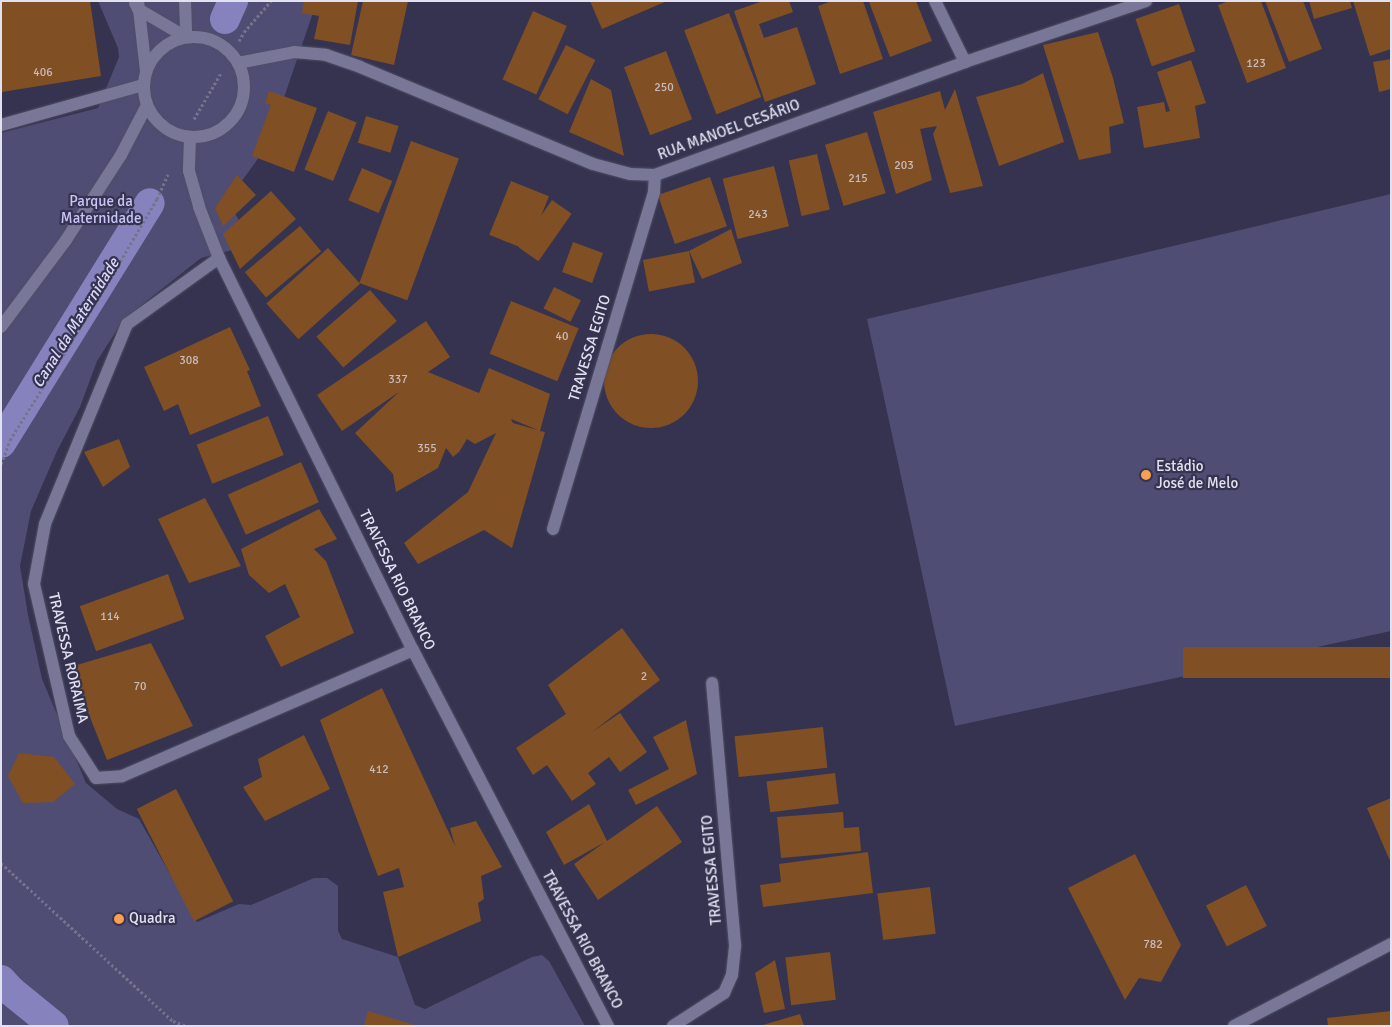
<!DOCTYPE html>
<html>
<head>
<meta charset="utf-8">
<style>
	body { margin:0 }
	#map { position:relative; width:1392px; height:1027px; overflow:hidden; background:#35334f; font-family:Signika,sans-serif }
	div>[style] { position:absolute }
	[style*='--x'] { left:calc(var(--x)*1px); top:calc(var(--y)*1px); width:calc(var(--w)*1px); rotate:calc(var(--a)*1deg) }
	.green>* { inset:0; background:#504d74 }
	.canal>* { height:30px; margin:-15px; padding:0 15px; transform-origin:15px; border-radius:15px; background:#8682be }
	.building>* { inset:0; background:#804f23; transform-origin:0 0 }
	.round { border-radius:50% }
	.path>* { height:3px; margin-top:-1.5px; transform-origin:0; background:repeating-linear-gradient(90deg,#75738b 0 2.5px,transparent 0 5px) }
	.roads { filter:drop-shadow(0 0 1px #504e65) drop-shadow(0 0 1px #504e65) }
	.minor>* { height:12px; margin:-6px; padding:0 6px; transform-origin:6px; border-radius:6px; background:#797797 }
	.minor>.ring { margin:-6px; padding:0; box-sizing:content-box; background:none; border:12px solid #797797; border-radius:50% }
	.dots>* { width:14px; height:14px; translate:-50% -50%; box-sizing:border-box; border:2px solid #35334f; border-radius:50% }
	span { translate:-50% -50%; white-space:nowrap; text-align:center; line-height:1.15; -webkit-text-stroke:4.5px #35334f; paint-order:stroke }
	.number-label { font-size:12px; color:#c9bcbe }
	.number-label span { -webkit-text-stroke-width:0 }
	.street-label { font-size:15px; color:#e1e1f2 }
	.park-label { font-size:15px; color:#c8c5f9 }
	.poi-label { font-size:15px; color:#e1e1f2 }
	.left { translate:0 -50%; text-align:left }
	.water-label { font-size:16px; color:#dad9fc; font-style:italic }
	.frame { position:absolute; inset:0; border:2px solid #e1e1f2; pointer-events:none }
</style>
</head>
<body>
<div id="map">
	<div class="green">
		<i style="clip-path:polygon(98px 1px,317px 1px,276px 121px,257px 160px,233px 193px,231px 207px,246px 232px,248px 246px,201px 258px,124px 319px,97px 361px,80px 407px,57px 451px,31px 511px,20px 566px,28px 615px,42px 679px,86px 783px,117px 809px,139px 819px,197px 922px,239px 904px,251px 905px,314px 878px,327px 878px,338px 886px,338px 931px,342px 939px,398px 957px,415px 1005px,425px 1009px,532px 957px,542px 955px,549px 961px,585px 1026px,1px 1026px,1px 133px,98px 108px,119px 57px,118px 48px)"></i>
		<i style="clip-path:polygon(1391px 194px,1391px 631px,955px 726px,867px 319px)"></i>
	</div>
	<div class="canal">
		<i style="--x:225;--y:19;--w:20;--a:-66"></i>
		<i style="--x:1;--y:443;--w:282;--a:-58.2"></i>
		<i style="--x:1;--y:980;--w:15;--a:48"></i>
		<i style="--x:11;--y:991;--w:55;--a:39.1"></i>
	</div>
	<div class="building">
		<i style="clip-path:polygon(1px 1px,90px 1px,101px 76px,2px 92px)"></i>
		<i style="clip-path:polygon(304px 1px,358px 1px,350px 45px,314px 39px,319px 16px,302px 13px)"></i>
		<i style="clip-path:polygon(363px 1px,408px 1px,394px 65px,351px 55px)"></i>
		<i style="clip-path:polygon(590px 1px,667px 1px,602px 29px)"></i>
		<i style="clip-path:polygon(763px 1px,789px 1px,793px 12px,759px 24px,764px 38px,797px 27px,816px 84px,765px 102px,734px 11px)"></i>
		<i style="clip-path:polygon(832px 1px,863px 1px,883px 59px,840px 74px,818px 6px)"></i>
		<i style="clip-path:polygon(873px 1px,916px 1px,932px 41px,890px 57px,869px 2px)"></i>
		<i style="clip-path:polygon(1229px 1px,1261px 1px,1286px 68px,1247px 83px,1218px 5px)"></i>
		<i style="clip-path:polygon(1265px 1px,1303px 1px,1322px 49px,1289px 62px)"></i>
		<i style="clip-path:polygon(1309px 1px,1350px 1px,1352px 8px,1314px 19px)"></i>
		<i style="clip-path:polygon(1353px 1px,1391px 1px,1391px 49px,1370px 56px)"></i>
		<i style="left:1179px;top:4px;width:50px;height:46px;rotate:71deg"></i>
		<i style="left:533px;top:11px;width:37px;height:75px;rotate:24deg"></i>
		<i style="left:729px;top:13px;width:90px;height:48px;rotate:69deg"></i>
		<i style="clip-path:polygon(1098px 32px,1113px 78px,1124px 123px,1109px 127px,1111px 153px,1079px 160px,1043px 45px)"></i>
		<i style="left:566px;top:45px;width:33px;height:61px;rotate:27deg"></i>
		<i style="left:666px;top:51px;width:73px;height:45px;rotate:69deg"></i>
		<i style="clip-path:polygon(1391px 59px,1391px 89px,1379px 92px,1373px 62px)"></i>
		<i style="clip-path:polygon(1191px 60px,1206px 103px,1195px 106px,1200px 138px,1144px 148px,1137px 107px,1164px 102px,1166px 112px,1170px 111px,1157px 72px)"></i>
		<i style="clip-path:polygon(1043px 73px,1064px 142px,999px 166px,976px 97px,1022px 84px)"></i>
		<i style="clip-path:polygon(591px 79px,611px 90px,624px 156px,569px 132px)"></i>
		<i style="clip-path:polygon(955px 89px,983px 186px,950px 193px,933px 134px,937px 126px,920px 129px,932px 180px,896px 194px,873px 112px,940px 91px,945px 110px)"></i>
		<i style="clip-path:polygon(269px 91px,317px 108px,294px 172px,252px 156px,271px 105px,265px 103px)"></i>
		<i style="left:328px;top:111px;width:31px;height:63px;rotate:22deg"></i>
		<i style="left:366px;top:116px;width:34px;height:28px;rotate:17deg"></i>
		<i style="left:867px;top:132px;width:64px;height:44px;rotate:73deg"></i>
		<i style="left:411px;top:141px;width:51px;height:151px;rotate:20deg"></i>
		<i style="left:817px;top:154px;width:57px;height:29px;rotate:77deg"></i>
		<i style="left:774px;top:166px;width:62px;height:53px;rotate:76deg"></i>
		<i style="left:362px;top:168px;width:33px;height:35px;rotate:23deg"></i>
		<i style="clip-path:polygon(237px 175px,256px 195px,223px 226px,215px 208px)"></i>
		<i style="left:710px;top:177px;width:52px;height:55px;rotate:71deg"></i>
		<i style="left:511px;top:181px;width:41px;height:58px;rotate:22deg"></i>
		<i style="clip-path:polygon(271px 191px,296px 219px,240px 269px,223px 234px)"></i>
		<i style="left:552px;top:200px;width:24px;height:58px;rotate:35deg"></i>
		<i style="left:300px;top:226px;width:33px;height:72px;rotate:50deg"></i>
		<i style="clip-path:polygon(731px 229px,742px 263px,702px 279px,689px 251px)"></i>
		<i style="left:573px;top:242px;width:32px;height:32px;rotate:20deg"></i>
		<i style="left:328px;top:248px;width:48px;height:83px;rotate:48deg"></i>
		<i style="left:689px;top:251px;width:32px;height:47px;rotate:79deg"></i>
		<i style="left:554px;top:287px;width:30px;height:24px;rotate:26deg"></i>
		<i style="left:370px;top:290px;width:41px;height:71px;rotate:49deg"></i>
		<i style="left:511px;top:301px;width:73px;height:57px;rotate:22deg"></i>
		<i style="clip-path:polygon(evenodd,426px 321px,450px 357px,428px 372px,479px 393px,489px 368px,550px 394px,540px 431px,545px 432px,512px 548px,484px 530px,418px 564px,404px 543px,468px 492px,496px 433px,475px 444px,467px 439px,459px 452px,453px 457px,446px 448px,438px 468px,396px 492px,393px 474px,355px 433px,399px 392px,342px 431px,317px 395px,426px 321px,511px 419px,538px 430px,513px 423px,511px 419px)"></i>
		<i style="clip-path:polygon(230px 327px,250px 370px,247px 371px,261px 406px,190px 435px,178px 404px,164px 411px,144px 367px)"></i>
		<i class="round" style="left:604px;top:334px;width:94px;height:94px"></i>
		<i style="left:268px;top:416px;width:42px;height:77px;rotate:68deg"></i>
		<i style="clip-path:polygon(119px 439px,130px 467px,103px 487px,84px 452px)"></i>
		<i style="left:301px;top:462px;width:44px;height:80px;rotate:66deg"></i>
		<i style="clip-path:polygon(205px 498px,241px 566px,189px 583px,158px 519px)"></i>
		<i style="clip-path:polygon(319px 509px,337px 539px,314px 549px,326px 561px,354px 633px,281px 667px,265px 636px,300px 617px,285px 584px,269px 593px,249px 575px,241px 549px)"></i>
		<i style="left:168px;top:574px;width:48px;height:94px;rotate:70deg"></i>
		<i style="clip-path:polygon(622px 628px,660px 680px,592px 732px,620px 713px,647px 752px,620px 772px,609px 757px,588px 773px,596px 784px,572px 801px,547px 765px,533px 775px,516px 748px,566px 714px,548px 685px)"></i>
		<i style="clip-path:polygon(151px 643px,193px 726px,107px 760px,70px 667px)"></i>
		<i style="left:1391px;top:647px;width:31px;height:208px;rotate:90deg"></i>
		<i style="clip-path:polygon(382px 688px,455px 846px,450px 828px,476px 821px,502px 867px,481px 876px,484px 899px,478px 903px,481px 921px,398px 957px,383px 892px,404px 887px,399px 868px,378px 876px,320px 720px)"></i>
		<i style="clip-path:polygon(686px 720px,697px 774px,636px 805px,628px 790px,669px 769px,653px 737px)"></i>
		<i style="left:823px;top:727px;width:41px;height:89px;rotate:84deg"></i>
		<i style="clip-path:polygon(304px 735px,330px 789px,265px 821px,243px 787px,262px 777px,258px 759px)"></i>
		<i style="clip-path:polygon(19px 753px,54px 757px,75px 784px,53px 802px,23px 803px,8px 776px)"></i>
		<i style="left:835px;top:773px;width:31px;height:69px;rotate:83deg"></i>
		<i style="left:176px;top:789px;width:126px;height:44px;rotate:63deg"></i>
		<i style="clip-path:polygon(1391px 798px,1391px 863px,1367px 808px)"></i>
		<i style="clip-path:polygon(589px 804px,607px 841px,657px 806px,682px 842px,598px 900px,574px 864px,605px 842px,564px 865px,546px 832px)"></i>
		<i style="clip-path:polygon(843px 812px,844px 828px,859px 827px,861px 851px,781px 858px,777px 817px)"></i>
		<i style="clip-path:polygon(868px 852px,873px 893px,763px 907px,760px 885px,781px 882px,779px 864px)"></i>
		<i style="clip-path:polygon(1135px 854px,1181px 945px,1161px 982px,1139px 978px,1125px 1000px,1068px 888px)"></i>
		<i style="left:1246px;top:885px;width:46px;height:45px;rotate:63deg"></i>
		<i style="left:930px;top:887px;width:47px;height:53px;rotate:83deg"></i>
		<i style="left:830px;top:952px;width:48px;height:45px;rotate:83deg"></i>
		<i style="clip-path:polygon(775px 960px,785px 1009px,764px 1013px,755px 973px)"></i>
		<i style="clip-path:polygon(368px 1011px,415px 1025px,415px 1026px,364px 1026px)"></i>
		<i style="clip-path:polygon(1391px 1011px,1391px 1026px,1328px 1026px,1327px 1018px)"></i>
		<i style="clip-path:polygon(800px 1014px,804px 1026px,763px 1026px,763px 1025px)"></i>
	</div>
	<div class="path">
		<i style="--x:239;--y:41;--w:10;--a:-61"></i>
		<i style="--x:244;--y:32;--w:41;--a:-48.9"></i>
		<i style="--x:194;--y:119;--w:53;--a:-59.6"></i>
		<i style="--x:1;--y:464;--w:26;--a:-69"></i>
		<i style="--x:10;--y:440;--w:170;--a:-58"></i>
		<i style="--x:100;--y:296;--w:113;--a:-59.6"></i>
		<i style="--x:157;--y:199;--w:27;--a:-66"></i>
		<i style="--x:1;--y:863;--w:234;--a:42.6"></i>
		<i style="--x:173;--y:1021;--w:15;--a:20"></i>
	</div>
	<div class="roads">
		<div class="minor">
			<i style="--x:138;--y:1;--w:70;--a:83.5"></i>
			<i style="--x:185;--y:1;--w:36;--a:88"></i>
			<i style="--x:935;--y:1;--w:68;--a:63.8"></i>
			<i style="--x:135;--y:3;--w:7;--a:63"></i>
			<i style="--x:138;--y:9;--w:56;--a:30.3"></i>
			<i class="ring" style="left:144px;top:37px;width:88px;height:88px"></i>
			<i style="--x:238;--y:63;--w:57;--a:-11.1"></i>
			<i style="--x:294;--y:52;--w:32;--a:5"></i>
			<i style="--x:326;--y:55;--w:36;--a:19"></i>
			<i style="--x:360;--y:67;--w:252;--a:22.6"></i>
			<i style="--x:593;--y:164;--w:38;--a:15"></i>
			<i style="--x:630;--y:174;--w:25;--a:2"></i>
			<i style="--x:655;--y:175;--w:330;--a:-20"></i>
			<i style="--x:965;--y:62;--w:191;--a:-18.6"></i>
			<i style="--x:1;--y:125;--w:148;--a:-15.7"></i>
			<i style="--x:190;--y:138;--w:33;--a:92"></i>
			<i style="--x:189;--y:171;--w:37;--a:74"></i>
			<i style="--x:199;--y:207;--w:55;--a:68.6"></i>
			<i style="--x:219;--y:258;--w:437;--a:63.7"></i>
			<i style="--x:413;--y:650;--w:424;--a:62.6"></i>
			<i style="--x:219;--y:258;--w:113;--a:144.3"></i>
			<i style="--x:127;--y:324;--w:216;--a:112.3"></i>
			<i style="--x:45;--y:524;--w:61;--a:100.4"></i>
			<i style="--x:34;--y:584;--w:156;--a:77"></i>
			<i style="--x:69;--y:736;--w:50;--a:57.3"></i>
			<i style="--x:96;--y:778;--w:26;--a:-4"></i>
			<i style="--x:122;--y:776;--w:317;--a:-23.4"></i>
			<i style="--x:1;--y:327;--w:109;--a:-53.2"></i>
			<i style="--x:66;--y:240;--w:101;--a:-57.1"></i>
			<i style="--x:121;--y:155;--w:56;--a:-62.5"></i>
			<i style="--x:553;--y:529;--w:352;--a:-73.3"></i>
			<i style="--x:654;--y:192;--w:17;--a:-87"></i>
			<i style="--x:673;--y:1026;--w:61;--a:-32.9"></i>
			<i style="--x:724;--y:993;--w:20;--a:-66"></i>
			<i style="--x:732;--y:975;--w:30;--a:-84"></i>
			<i style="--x:735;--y:945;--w:263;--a:-95"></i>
			<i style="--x:1234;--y:1026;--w:177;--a:-27.6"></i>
		</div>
	</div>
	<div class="dots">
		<i style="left:1146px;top:475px;background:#fa9f4f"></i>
		<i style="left:119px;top:919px;background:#fa9f4f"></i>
	</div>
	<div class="number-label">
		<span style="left:1256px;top:64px">123</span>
		<span style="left:43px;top:73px">406</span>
		<span style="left:664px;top:88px">250</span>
		<span style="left:904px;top:166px">203</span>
		<span style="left:858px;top:179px">215</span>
		<span style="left:758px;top:215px">243</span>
		<span style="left:562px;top:337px">40</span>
		<span style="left:189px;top:361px">308</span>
		<span style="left:398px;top:380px">337</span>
		<span style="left:427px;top:449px">355</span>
		<span style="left:110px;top:617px">114</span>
		<span style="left:644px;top:677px">2</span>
		<span style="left:140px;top:687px">70</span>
		<span style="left:379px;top:770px">412</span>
		<span style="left:1153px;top:945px">782</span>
	</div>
	<div class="street-label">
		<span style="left:729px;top:130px;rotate:-20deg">RUA MANOEL CESÁRIO</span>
		<span style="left:590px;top:348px;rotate:-73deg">TRAVESSA EGITO</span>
		<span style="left:397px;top:580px;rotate:64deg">TRAVESSA RIO BRANCO</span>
		<span style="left:68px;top:658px;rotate:77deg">TRAVESSA RORAIMA</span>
		<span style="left:712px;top:870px;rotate:-95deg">TRAVESSA EGITO</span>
		<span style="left:582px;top:940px;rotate:62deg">TRAVESSA RIO BRANCO</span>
	</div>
	<div class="park-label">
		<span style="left:101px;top:210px">Parque da<br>Maternidade</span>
	</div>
	<div class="poi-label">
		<span class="left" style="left:1156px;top:475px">Estádio<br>José de Melo</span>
		<span class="left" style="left:129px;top:919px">Quadra</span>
	</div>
	<div class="water-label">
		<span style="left:76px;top:323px;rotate:-58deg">Canal da Maternidade</span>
	</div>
	<div class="frame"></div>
</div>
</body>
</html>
